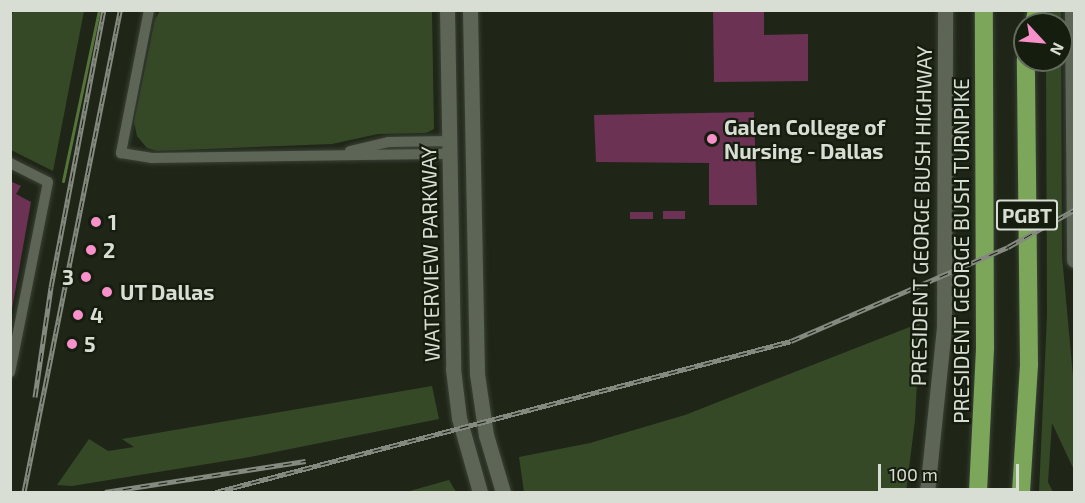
<!DOCTYPE html>
<html>
<head>
<meta charset="utf-8">
<style>
	body { margin:0 }
	#map { position:relative; width:1085px; height:503px; overflow:hidden; background:#1f2618; font-family:"Exo 2",sans-serif }
	div>[style] { position:absolute }
	[style*='--x'] { left:calc(var(--x)*1px); top:calc(var(--y)*1px); width:calc(var(--w)*1px); rotate:calc(var(--a)*1deg) }
	.green>* { inset:0; background:#364927 }
	.stream>* { height:3px; margin:-1.5px; padding:0 1.5px; transform-origin:1.5px; border-radius:1.5px; background:#55743a }
	.building>* { inset:0; background:#6c3253; transform-origin:0 0 }
	.roads { filter:drop-shadow(0 0 2px #3a4136) drop-shadow(0 0 2px #3a4136) }
	.street>* { height:10px; margin:-5px; padding:0 5px; transform-origin:5px; border-radius:5px; background:#5d6656 }
	.secondary>* { height:15px; margin:-7.5px; padding:0 7.5px; transform-origin:7.5px; border-radius:7.5px; background:#5d6656 }
	.highway>* { height:18px; margin:-9px; padding:0 9px; transform-origin:9px; border-radius:9px; background:#7ca659 }
	.rail>* { height:5px; margin-top:-2.5px; transform-origin:0; background:repeating-linear-gradient(90deg,#151d0f 0 9px,#848a7f 0 18px); box-sizing:border-box; border-block:2px solid #848a7f }
	.dots>* { width:16px; height:16px; translate:-50% -50%; box-sizing:border-box; border:3px solid #151d0f; border-radius:50% }
	span { translate:-50% -50%; white-space:nowrap; text-align:center; line-height:1.15; -webkit-text-stroke:4.5px #151d0f; paint-order:stroke }
	.shield-label span { padding:2px 4px; background:#151d0f; border:2px solid; border-radius:4px; -webkit-text-stroke-width:0 }
	.shield-label { font-size:20px; color:#d9ded5; font-weight:700 }
	.poi-label { font-size:21px; color:#d9ded5; font-weight:700 }
	.left { translate:0 -50%; text-align:left }
	.right { translate:-100% -50%; text-align:right }
	.street-label { font-size:21px; color:#d9ded5 }
	.frame { position:absolute; inset:0; border:12px solid #d9ded5; pointer-events:none }
	.north { position:absolute; left:1013px; top:12px; width:60px; height:60px; box-sizing:border-box; background:#151d0f; border:2px solid #636a5e; border-radius:50%; rotate:116deg; font-size:16px; font-weight:700; line-height:24px; text-align:center; color:#d9ded5 }
	.north::after { content:''; display:block; margin:auto; width:21px; height:27px; background:#f890ca; clip-path:polygon(50% 0,100% 100%,50% 72%,0 100%) }
	.scale { position:absolute; left:878px; top:464px; width:141px; height:27px; box-sizing:border-box; border:3px solid #d9ded5; border-top:0; padding-left:8px; font-size:18px; line-height:21px; white-space:nowrap; color:#d9ded5; -webkit-text-stroke:4px #151d0f; paint-order:stroke }
</style>
</head>
<body>
<div id="map">
	<div class="green">
		<i style="clip-path:polygon(1061px 10px,1062px 256px,1074px 387px,1074px 470px,1052px 423px,1048px 482px,1053px 492px,1039px 492px,1047px 315px,1046px 60px,1061px 60px,1061px 24px,1045px 24px,1045px 11px)"></i>
		<i style="clip-path:polygon(14px 11px,84px 11px,53px 171px,11px 150px,10px 17px)"></i>
		<i style="clip-path:polygon(160px 11px,432px 11px,434px 129px,426px 133px,378px 134px,332px 144px,157px 151px,147px 148px,137px 136px,134px 122px,155px 19px)"></i>
		<i style="clip-path:polygon(920px 323px,915px 420px,906px 492px,524px 492px,519px 457px,590px 443px,685px 415px)"></i>
		<i style="clip-path:polygon(432px 386px,439px 419px,250px 457px,72px 486px,57px 485px,89px 439px,108px 451px,134px 447px,122px 439px)"></i>
		<i style="clip-path:polygon(449px 480px,456px 492px,406px 492px)"></i>
	</div>
	<div class="stream">
		<i style="--x:63;--y:181;--w:175;--a:-78.1"></i>
	</div>
	<div class="building">
		<i style="clip-path:polygon(713px 10px,764px 10px,764px 35px,808px 34px,808px 81px,714px 82px)"></i>
		<i style="clip-path:polygon(754px 112px,757px 205px,709px 205px,709px 163px,596px 162px,594px 115px)"></i>
		<i style="clip-path:polygon(10px 181px,21px 186px,16px 194px,31px 202px,12px 309px)"></i>
		<i style="left:663px;top:211px;width:22px;height:8px"></i>
		<i style="left:630px;top:212px;width:23px;height:7px"></i>
	</div>
	<div class="roads">
		<div class="street">
			<i style="--x:149;--y:10;--w:146;--a:101.1"></i>
			<i style="--x:121;--y:153;--w:30;--a:9"></i>
			<i style="--x:151;--y:158;--w:299;--a:-0.8"></i>
			<i style="--x:350;--y:151;--w:39;--a:-13"></i>
			<i style="--x:388;--y:142;--w:62;--a:-0.9"></i>
			<i style="--x:10;--y:163;--w:42;--a:26.6"></i>
			<i style="--x:48;--y:182;--w:194;--a:101.3"></i>
		</div>
		<div class="secondary">
			<i style="--x:447;--y:10;--w:359;--a:89"></i>
			<i style="--x:453;--y:369;--w:49;--a:83"></i>
			<i style="--x:459;--y:418;--w:77;--a:74.2"></i>
			<i style="--x:470;--y:10;--w:364;--a:88.9"></i>
			<i style="--x:477;--y:374;--w:62;--a:81.6"></i>
			<i style="--x:486;--y:435;--w:59;--a:73.4"></i>
			<i style="--x:1072;--y:10;--w:250;--a:89.5"></i>
			<i style="--x:927;--y:492;--w:165;--a:-84.1"></i>
			<i style="--x:944;--y:328;--w:318;--a:-89.8"></i>
		</div>
		<div class="highway">
			<i style="--x:1034;--y:24;--w:14;--a:-78"></i>
			<i style="--x:978;--y:492;--w:144;--a:-87.2"></i>
			<i style="--x:985;--y:348;--w:338;--a:-90.2"></i>
			<i style="--x:1021;--y:492;--w:128;--a:-86.4"></i>
			<i style="--x:1029;--y:364;--w:304;--a:-90.6"></i>
		</div>
	</div>
	<div class="rail">
		<i style="--x:35;--y:397;--w:111;--a:-81.7"></i>
		<i style="--x:51;--y:287;--w:282;--a:-79.2"></i>
		<i style="--x:24;--y:492;--w:491;--a:-78.7"></i>
		<i style="--x:105;--y:492;--w:203;--a:-8.8"></i>
		<i style="--x:216;--y:492;--w:594;--a:-14.71"></i>
		<i style="--x:791;--y:341;--w:236;--a:-23.4"></i>
		<i style="--x:1008;--y:247;--w:76;--a:-29.3"></i>
	</div>
	<div class="dots">
		<i style="left:712px;top:139px;background:#f890ca"></i>
		<i style="left:96px;top:222px;background:#f890ca"></i>
		<i style="left:91px;top:250px;background:#f890ca"></i>
		<i style="left:86px;top:277px;background:#f890ca"></i>
		<i style="left:107px;top:292px;background:#f890ca"></i>
		<i style="left:78px;top:315px;background:#f890ca"></i>
		<i style="left:72px;top:344px;background:#f890ca"></i>
	</div>
	<div class="shield-label">
		<span style="left:1027px;top:215px">PGBT</span>
	</div>
	<div class="poi-label">
		<span class="left" style="left:724px;top:139px">Galen College of<br>Nursing - Dallas</span>
		<span class="left" style="left:108px;top:222px">1</span>
		<span class="left" style="left:103px;top:250px">2</span>
		<span class="right" style="left:74px;top:277px">3</span>
		<span class="left" style="left:120px;top:292px">UT Dallas</span>
		<span class="left" style="left:90px;top:315px">4</span>
		<span class="left" style="left:84px;top:344px">5</span>
	</div>
	<div class="street-label">
		<span style="left:921px;top:216px;rotate:-89deg">PRESIDENT GEORGE BUSH HIGHWAY</span>
		<span style="left:961px;top:251px;rotate:-90deg">PRESIDENT GEORGE BUSH TURNPIKE</span>
		<span style="left:430px;top:254px;rotate:-91deg">WATERVIEW PARKWAY</span>
	</div>
	<div class="frame"></div>
	<div class="north">N</div>
	<div class="scale">100 m</div>
</div>
</body>
</html>
